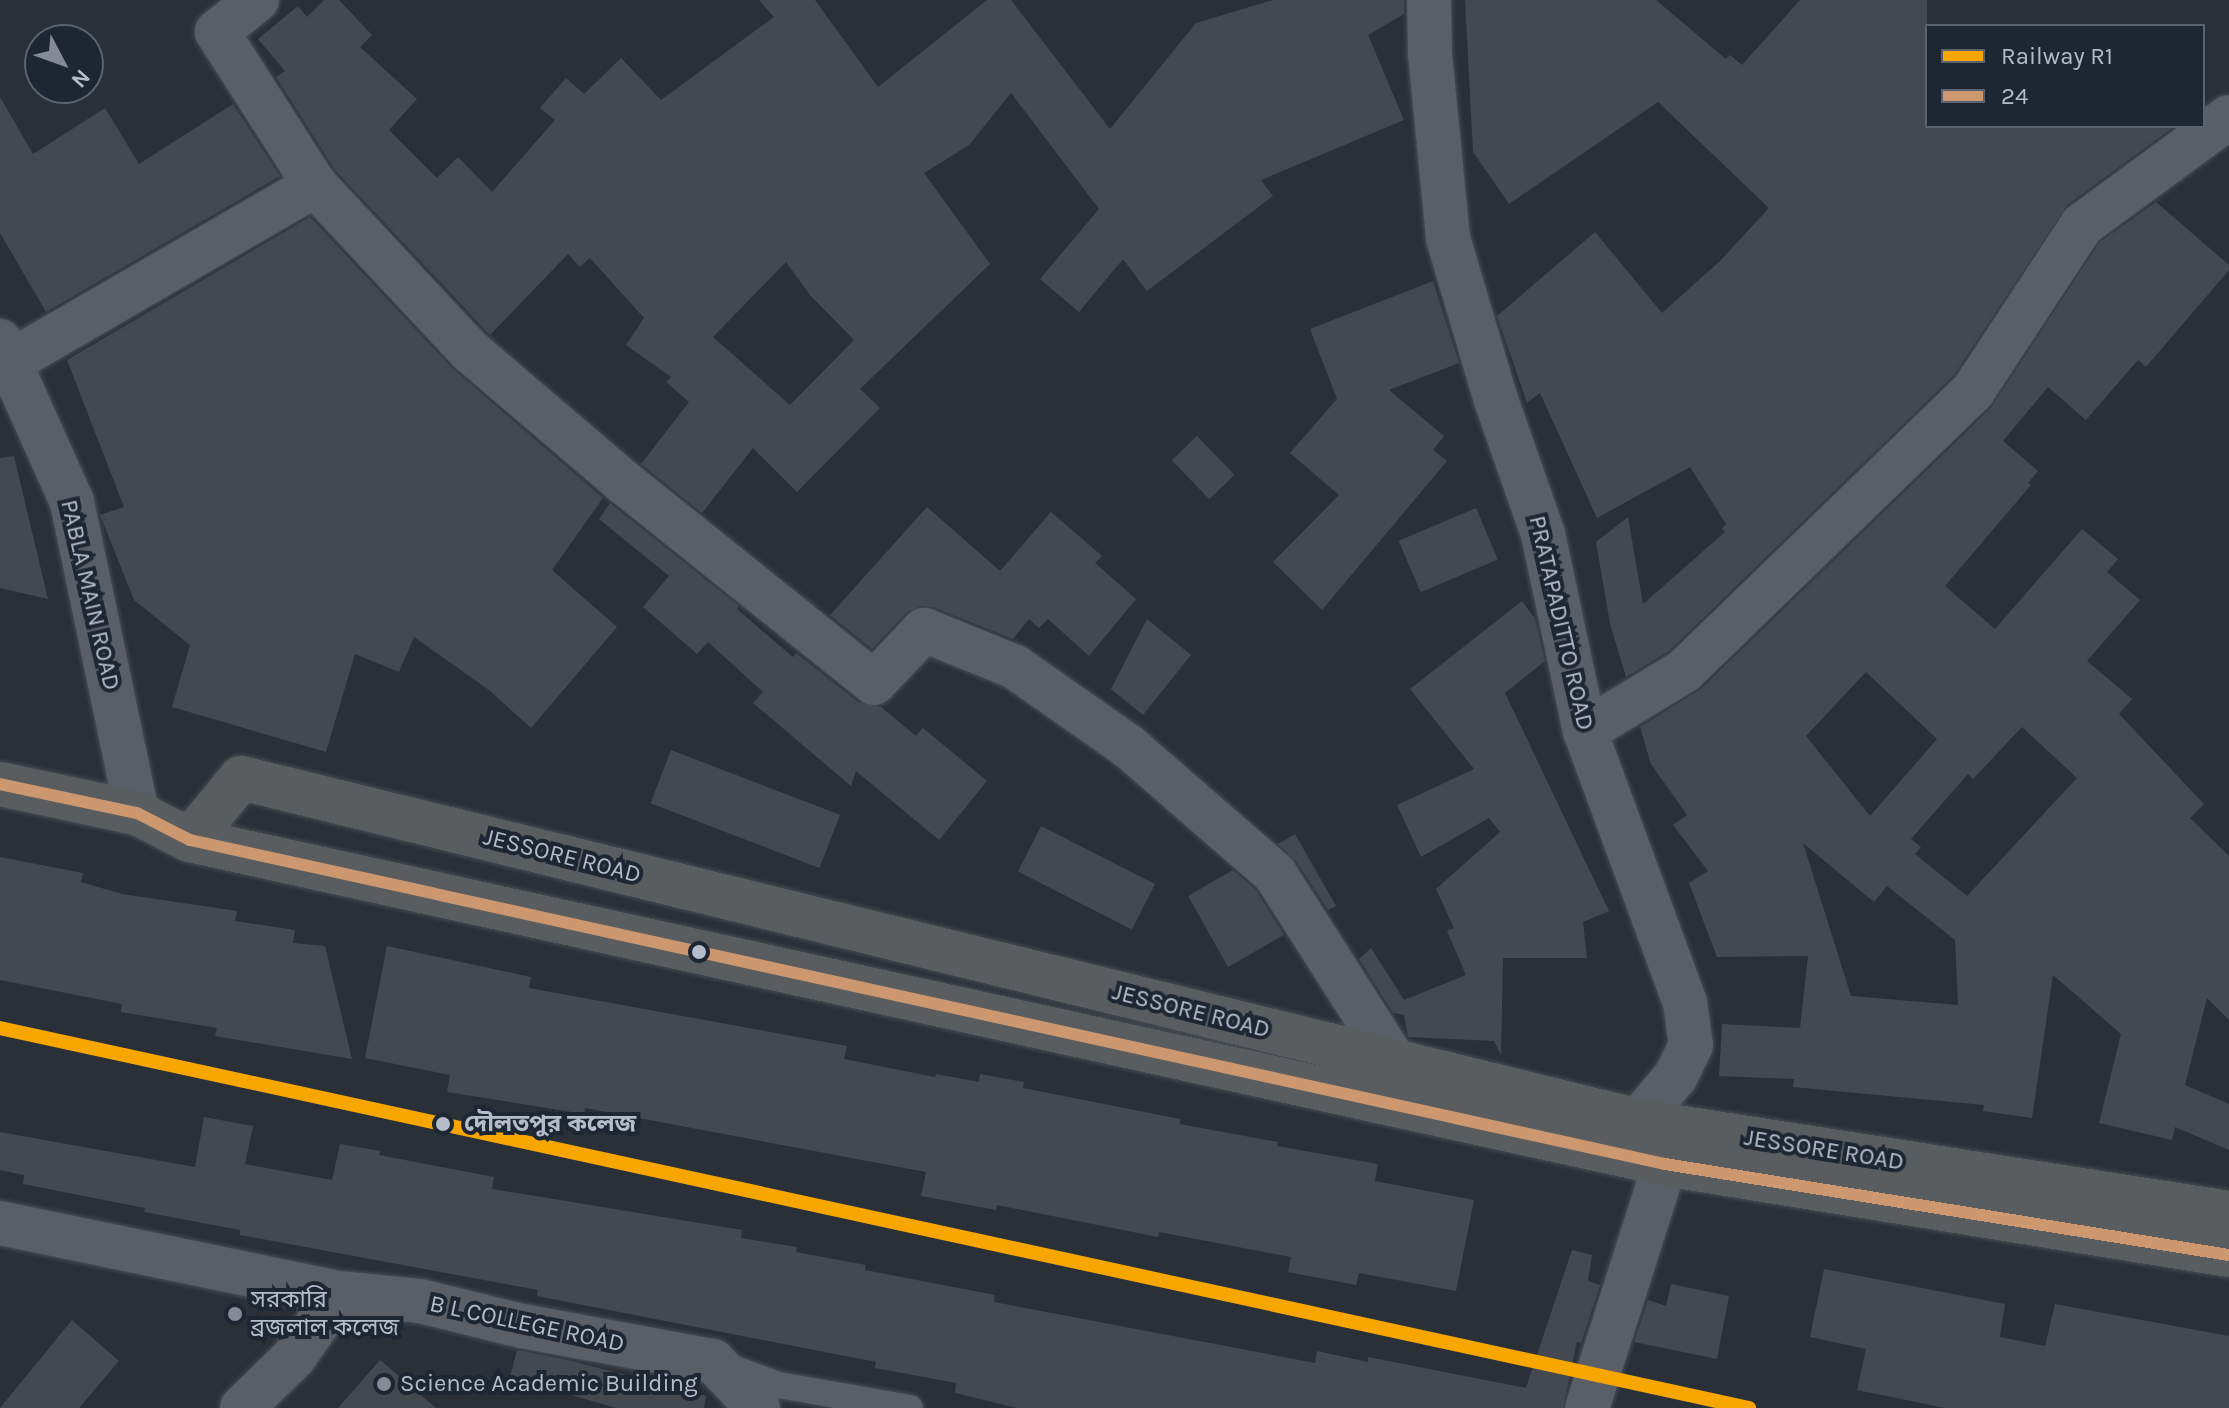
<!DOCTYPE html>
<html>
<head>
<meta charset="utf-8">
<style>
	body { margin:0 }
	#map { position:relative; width:2229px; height:1408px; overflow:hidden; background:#2a3038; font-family:Karla,"Noto Sans Bengali",sans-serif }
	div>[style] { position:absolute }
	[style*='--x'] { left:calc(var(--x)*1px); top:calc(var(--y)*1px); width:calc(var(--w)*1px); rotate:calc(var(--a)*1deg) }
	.building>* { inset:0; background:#444950; transform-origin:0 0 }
	.roads { filter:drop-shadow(0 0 2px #484c53) drop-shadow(0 0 2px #484c53) }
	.lane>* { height:26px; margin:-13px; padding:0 13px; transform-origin:13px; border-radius:13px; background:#5a5e66 }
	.street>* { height:44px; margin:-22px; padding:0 22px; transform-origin:22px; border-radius:22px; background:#5a5e66 }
	.highway>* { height:44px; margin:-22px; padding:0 22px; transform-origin:22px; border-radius:22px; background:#5a5d60 }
	.bus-1>* { height:12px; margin:-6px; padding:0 6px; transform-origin:6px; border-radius:6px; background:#cd976f }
	.rail-1>* { height:14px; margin:-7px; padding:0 7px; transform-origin:7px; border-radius:7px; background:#f7a600 }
	.dots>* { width:22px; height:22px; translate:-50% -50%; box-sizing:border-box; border:4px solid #1d2633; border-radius:50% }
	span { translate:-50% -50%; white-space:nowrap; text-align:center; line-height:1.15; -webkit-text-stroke:8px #1d2633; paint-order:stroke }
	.street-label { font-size:24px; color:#b4bcc9 }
	.stop-label { font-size:24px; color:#b4bcc9; font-weight:700 }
	.left { translate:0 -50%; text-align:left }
	.poi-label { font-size:24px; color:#b4bcc9 }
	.legend { position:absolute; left:1925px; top:24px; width:280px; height:104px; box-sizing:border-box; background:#1d2633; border:2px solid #59626f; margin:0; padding:10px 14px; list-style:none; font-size:24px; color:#b4bcc9 }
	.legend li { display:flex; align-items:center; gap:16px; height:40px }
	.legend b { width:40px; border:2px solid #59626f }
	.north { position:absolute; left:24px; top:24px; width:80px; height:80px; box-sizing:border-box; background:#1d2633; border:2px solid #59626f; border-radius:50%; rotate:131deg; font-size:22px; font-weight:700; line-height:32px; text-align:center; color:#b4bcc9 }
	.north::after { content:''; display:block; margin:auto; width:28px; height:36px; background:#848b96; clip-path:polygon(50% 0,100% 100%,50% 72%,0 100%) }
</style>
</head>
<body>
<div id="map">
	<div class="building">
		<i style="clip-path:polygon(evenodd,324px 0,339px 0,372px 35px,360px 47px,417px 99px,389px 130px,437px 178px,458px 157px,492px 192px,555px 120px,540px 108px,566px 78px,584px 94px,621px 58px,661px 100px,774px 17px,759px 0,815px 0,878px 87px,987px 0,1011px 0,1110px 129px,1196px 23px,1273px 0,1404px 0,1404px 14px,1368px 35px,1404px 120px,1261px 180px,1273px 196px,1147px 291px,1123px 259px,1079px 312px,1040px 279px,1099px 209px,1011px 93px,969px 145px,924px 173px,990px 264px,860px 389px,880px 408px,797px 492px,753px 448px,702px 513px,641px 464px,689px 402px,666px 382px,671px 377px,626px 345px,644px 318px,590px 258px,580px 267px,568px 254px,490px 335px,335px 170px,276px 77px,285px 71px,258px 39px,298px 6px,307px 17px,324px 0,786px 262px,810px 295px,854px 340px,790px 405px,713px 337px,786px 262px)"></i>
		<i style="clip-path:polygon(1465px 0,1656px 0,1726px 59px,1730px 55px,1742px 65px,1800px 0,1927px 0,1927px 126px,2175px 126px,2067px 205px,1954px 375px,1669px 651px,1626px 677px,1610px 624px,1596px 542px,1628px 517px,1643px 604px,1725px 532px,1722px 529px,1726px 524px,1690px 467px,1597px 518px,1540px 393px,1527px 403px,1497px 316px,1595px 232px,1662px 313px,1720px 261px,1769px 208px,1658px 102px,1509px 204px,1473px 152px)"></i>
		<i style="clip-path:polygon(0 97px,33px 154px,105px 108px,139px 164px,233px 104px,280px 176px,46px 312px,0 233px)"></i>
		<i style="clip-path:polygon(evenodd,2156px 202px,2229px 265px,2229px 270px,2146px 367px,2138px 360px,2086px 420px,2048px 387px,2003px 441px,2038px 471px,2028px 483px,2031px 485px,1945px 586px,1995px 629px,2082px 529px,2118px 559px,2107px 572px,2140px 600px,2087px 661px,2132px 699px,2119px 714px,2204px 804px,2190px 818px,2229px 856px,2229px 1020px,2207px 998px,2185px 1085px,2229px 1104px,2229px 1150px,2175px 1127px,2172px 1140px,2099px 1123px,2121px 1034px,2053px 975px,2032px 1118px,1983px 1111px,1984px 1105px,1793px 1087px,1794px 1079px,1719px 1076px,1722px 1024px,1800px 1028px,1808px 956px,1717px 957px,1689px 883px,1708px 871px,1673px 825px,1687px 815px,1651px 764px,1640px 727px,1701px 689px,1990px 409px,2100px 242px,2156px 202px,1866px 672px,1937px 739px,1870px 816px,1806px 736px,1866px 672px,2156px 202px,2022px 727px,2077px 778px,1967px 896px,1915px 854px,1921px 847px,1911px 839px,1968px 774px,1973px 779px,2022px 727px,2156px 202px,1803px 843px,1874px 902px,1887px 886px,1955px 940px,1958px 1005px,1851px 996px,1803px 843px)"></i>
		<i style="clip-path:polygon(310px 217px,452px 368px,603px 498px,552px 570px,617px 627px,531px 728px,489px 690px,414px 637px,399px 672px,355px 654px,326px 752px,172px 707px,190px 645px,134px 600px,100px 515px,124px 507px,67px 360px)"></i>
		<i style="clip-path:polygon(1433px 281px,1459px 363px,1389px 390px,1444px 436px,1433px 450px,1447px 461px,1322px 610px,1273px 562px,1339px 495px,1290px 453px,1337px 399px,1310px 329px)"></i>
		<i style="left:1197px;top:436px;width:54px;height:35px;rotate:46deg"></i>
		<i style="clip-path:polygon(14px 456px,48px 599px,0 588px,0 458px)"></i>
		<i style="clip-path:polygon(610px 503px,739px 606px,737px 609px,793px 657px,796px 653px,858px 702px,881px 707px,916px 736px,923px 728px,987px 781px,939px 840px,856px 771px,851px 786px,753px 703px,763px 692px,708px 642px,697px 654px,643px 607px,669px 576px,599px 519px)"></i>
		<i style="clip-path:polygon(927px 507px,1000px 571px,1051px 512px,1102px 556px,1095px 563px,1136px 599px,1089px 656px,1048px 619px,1039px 628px,1029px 619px,1013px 639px,933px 607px,920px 606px,906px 613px,872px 649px,830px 615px)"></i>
		<i style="left:1476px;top:508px;width:56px;height:84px;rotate:67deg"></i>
		<i style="clip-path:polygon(1522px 601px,1535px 619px,1545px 661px,1505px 693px,1609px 911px,1583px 922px,1587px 958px,1503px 958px,1501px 1055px,1494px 1041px,1408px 1037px,1404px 1015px,1393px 1013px,1359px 959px,1371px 948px,1404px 1000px,1466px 975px,1447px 931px,1454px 928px,1436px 889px,1500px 832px,1489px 818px,1421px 857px,1397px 805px,1474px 769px,1410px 689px)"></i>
		<i style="clip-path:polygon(1147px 619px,1191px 655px,1143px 715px,1111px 689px)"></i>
		<i style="left:671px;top:750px;width:181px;height:57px;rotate:21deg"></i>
		<i style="left:1041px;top:826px;width:128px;height:51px;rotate:27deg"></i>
		<i style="clip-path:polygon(1295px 834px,1336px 906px,1328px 910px,1296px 861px,1278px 844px)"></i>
		<i style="clip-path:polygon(0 857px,83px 873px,81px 882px,122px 894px,237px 911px,235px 921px,295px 930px,293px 943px,325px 946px,352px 1059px,215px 1036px,217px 1028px,121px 1012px,122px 1004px,0 980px)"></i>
		<i style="clip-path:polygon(1233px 870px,1256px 890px,1284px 935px,1228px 967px,1188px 896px)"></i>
		<i style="clip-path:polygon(387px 946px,531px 977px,529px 988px,847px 1046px,844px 1059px,935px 1077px,936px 1074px,979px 1082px,980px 1074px,1024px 1082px,1023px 1088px,1180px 1119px,1180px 1124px,1278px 1142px,1277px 1146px,1378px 1164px,1375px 1181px,1474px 1200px,1456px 1291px,1359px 1273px,1356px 1285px,1288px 1272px,1291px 1257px,1159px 1232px,1158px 1237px,997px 1205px,996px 1210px,921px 1196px,926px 1172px,585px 1108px,584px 1114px,447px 1092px,450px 1075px,365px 1058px)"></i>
		<i style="clip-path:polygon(204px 1117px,253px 1126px,245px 1164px,332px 1180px,340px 1144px,380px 1151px,379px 1155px,494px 1177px,492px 1189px,742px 1230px,741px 1238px,797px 1247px,796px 1252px,866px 1265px,865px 1270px,995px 1295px,994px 1302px,1315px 1363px,1317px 1351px,1368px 1362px,1368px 1357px,1526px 1388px,1572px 1250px,1592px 1255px,1588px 1281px,1600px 1285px,1581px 1343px,1577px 1342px,1563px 1408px,1017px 1408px,955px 1393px,956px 1383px,875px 1368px,876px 1362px,537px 1296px,538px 1290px,240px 1235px,240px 1230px,144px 1212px,145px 1208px,23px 1184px,24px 1175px,0 1170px,0 1132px,195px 1167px)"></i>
		<i style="clip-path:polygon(1824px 1269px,2005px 1304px,2000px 1337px,2045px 1346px,2055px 1304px,2229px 1336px,2229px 1408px,1945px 1408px,1857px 1390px,1866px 1349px,1810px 1337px)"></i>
		<i style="clip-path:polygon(1671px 1284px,1729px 1296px,1717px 1359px,1634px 1342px,1648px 1300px,1666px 1306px)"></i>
		<i style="clip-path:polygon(72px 1320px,119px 1361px,79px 1408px,0 1408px)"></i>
		<i style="clip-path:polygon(517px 1350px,572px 1361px,706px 1396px,704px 1408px,616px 1408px,510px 1377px)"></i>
		<i style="clip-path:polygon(380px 1360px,436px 1408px,338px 1408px)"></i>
	</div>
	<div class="roads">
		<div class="lane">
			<i style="--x:727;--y:1366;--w:55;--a:20.1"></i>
			<i style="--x:779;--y:1385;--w:133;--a:10"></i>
		</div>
		<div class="street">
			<i style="--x:1429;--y:0;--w:54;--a:88.9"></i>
			<i style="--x:1430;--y:54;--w:185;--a:84.4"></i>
			<i style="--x:1448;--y:238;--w:169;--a:73.5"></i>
			<i style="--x:1496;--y:400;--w:142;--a:70.7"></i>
			<i style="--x:1543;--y:534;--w:201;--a:78"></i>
			<i style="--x:1585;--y:731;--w:290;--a:69.8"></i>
			<i style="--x:1685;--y:1003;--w:42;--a:81.9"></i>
			<i style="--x:1691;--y:1045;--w:34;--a:116"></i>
			<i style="--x:1676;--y:1076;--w:59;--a:130.2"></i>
			<i style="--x:1638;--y:1121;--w:18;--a:99"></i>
			<i style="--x:1635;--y:1139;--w:39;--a:40"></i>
			<i style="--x:1665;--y:1164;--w:256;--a:107.7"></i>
			<i style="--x:315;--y:185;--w:227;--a:47"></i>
			<i style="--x:470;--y:351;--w:199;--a:40.5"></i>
			<i style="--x:621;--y:480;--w:324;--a:38.7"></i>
			<i style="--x:874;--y:683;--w:73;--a:-46.7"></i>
			<i style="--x:924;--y:630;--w:98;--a:22.1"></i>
			<i style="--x:1015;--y:667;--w:138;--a:35"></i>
			<i style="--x:1128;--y:746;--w:195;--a:41"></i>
			<i style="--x:1275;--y:874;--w:222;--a:57.5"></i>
			<i style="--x:0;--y:341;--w:176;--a:65.9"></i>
			<i style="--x:72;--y:502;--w:318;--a:78.2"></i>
			<i style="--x:10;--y:362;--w:353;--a:-30.1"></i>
			<i style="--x:315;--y:185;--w:182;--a:-122.6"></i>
			<i style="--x:217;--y:32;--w:51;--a:-38.7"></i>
			<i style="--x:1585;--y:731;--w:116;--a:-31.2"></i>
			<i style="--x:1684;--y:671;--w:402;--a:-44.1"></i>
			<i style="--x:1973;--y:391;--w:199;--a:-56.7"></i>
			<i style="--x:2082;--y:225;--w:182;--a:-36.3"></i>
			<i style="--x:0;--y:1223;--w:346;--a:11.7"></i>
			<i style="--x:339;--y:1293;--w:81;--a:5.6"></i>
			<i style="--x:420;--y:1301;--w:105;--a:13.8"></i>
			<i style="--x:522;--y:1326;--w:194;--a:10.4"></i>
			<i style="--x:713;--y:1361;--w:65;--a:46.2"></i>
			<i style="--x:242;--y:1408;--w:73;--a:-44.4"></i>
			<i style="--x:294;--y:1357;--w:78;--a:-54.9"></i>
		</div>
		<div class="highway">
			<i style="--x:0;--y:784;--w:140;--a:12"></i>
			<i style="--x:137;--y:813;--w:59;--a:27"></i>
			<i style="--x:190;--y:840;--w:1510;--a:12.39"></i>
			<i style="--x:1665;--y:1164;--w:571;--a:9.17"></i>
			<i style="--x:190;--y:840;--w:80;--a:-50.6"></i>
			<i style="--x:241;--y:778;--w:1438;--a:13.79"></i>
			<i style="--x:1638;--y:1121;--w:598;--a:8.85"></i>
		</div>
	</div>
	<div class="bus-1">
		<i style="--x:0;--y:784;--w:140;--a:12"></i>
		<i style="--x:137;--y:813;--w:59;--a:27"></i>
		<i style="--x:190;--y:840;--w:1510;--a:12.39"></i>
		<i style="--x:1665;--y:1164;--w:571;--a:9.17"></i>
	</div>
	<div class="rail-1">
		<i style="--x:0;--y:1028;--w:1790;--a:12.26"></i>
	</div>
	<div class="dots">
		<i style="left:699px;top:952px;background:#b4bcc9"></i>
		<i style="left:443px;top:1124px;background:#b4bcc9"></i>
		<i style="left:235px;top:1314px;background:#848b96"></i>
		<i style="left:384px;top:1384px;background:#848b96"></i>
	</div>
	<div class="street-label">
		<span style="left:90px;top:595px;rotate:77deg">PABLA MAIN ROAD</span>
		<span style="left:1561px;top:623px;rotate:77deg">PRATAPADITTO ROAD</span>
		<span style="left:562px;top:856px;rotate:14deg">JESSORE ROAD</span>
		<span style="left:1191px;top:1011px;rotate:14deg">JESSORE ROAD</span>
		<span style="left:1824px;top:1150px;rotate:9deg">JESSORE ROAD</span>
		<span style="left:527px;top:1324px;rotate:12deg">B L COLLEGE ROAD</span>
	</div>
	<div class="stop-label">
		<span class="left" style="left:464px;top:1124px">দৌলতপুর কলেজ</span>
	</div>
	<div class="poi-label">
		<span class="left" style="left:251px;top:1314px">সরকারি<br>ব্রজলাল কলেজ</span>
		<span class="left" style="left:400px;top:1384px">Science Academic Building</span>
	</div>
	<ul class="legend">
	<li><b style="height:10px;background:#f7a600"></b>Railway R1</li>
	<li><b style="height:10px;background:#cd976f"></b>24</li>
	</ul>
	<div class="north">N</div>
</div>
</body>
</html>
